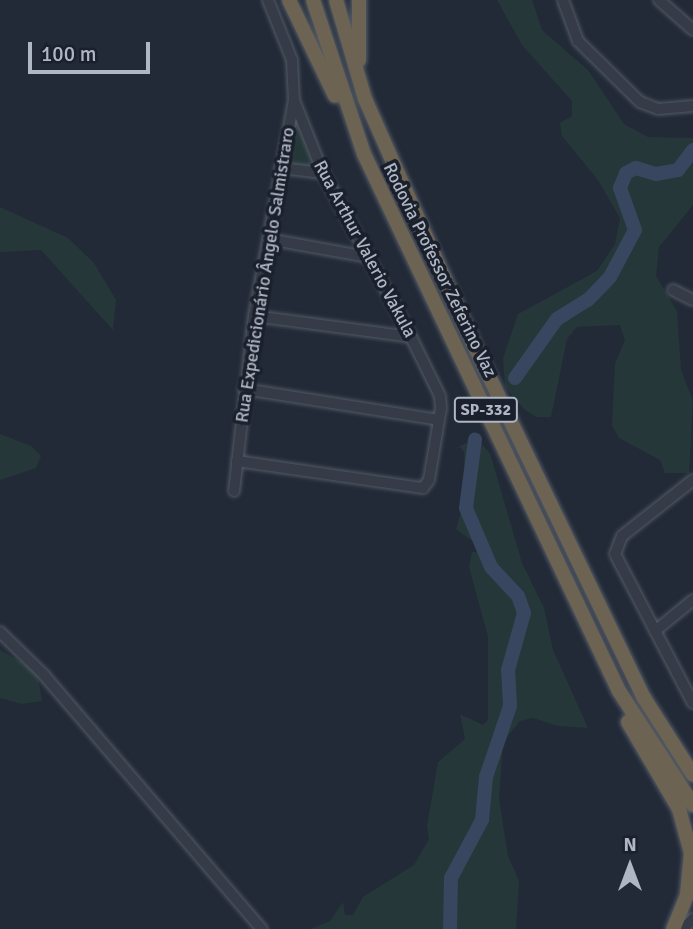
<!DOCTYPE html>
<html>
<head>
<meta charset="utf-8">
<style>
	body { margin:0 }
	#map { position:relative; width:693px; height:929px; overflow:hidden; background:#222a37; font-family:Signika,sans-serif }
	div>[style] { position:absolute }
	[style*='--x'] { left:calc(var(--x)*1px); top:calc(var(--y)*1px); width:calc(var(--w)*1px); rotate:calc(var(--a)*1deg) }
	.green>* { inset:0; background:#253739 }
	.river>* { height:14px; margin:-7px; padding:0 7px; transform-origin:7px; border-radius:7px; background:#38475f }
	.roads { filter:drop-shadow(0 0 2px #535a65) drop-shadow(0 0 2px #535a65) }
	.minor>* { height:10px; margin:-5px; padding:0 5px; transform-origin:5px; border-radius:5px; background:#353c47 }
	.highway>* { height:14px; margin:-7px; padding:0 7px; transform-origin:7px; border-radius:7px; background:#6d6353 }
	span { translate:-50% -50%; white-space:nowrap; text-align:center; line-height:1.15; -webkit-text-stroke:7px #1b212c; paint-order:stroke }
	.shield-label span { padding:2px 5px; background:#1b212c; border:2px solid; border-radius:5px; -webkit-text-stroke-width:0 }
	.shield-label { font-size:16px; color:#b0b7c4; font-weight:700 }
	.street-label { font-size:18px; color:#b0b7c4 }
	.north { position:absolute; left:595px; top:831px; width:70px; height:70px; -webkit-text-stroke:5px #1b212c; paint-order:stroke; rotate:0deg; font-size:19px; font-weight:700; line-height:28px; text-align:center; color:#b0b7c4 }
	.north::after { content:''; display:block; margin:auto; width:24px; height:32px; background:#b0b7c4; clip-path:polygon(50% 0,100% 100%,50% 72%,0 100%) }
	.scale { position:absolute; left:28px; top:42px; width:122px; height:32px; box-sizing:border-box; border:4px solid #b0b7c4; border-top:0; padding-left:9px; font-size:21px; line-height:24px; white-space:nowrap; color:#b0b7c4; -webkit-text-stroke:5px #1b212c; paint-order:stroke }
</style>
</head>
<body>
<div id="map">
	<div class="green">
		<i style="clip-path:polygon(497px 0,532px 0,542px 30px,588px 70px,624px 124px,648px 137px,693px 138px,693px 205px,659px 247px,656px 276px,677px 311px,681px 370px,693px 401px,689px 473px,665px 473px,660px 460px,619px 438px,612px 425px,615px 364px,625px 340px,620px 325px,577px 327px,567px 339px,551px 417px,536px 417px,524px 409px,505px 387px,503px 358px,518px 314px,597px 271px,615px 244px,620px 218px,598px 180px,562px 136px,560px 123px,572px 116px,572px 101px,522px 45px)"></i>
		<i style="clip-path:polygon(294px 116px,319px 170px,284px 165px)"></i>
		<i style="clip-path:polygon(0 207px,68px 238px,94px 263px,116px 300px,113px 330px,41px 250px,0 252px)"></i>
		<i style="clip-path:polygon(0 434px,31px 446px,41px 456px,36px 468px,0 480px)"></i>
		<i style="clip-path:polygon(466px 443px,480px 443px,490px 453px,522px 563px,544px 608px,553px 650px,588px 728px,558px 726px,533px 718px,520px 721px,503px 742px,499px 799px,508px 856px,519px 881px,516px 929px,311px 929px,330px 921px,343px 902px,345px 915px,353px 915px,363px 897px,414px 865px,429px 839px,427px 826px,438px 762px,465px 739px,460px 714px,483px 725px,488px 720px,488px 637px,469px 567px,472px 552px,486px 551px,456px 529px,465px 497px,464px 452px,460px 447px,451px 451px)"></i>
		<i style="clip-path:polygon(0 650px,37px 671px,42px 701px,22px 704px,0 698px)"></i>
	</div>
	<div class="river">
		<i style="--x:515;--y:378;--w:72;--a:-54.6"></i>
		<i style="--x:557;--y:319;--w:36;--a:-32"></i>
		<i style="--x:588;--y:300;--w:32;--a:-46"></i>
		<i style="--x:610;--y:277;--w:53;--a:-62"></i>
		<i style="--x:635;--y:230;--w:45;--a:-109.7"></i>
		<i style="--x:620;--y:188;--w:16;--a:-68"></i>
		<i style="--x:626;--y:173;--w:11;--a:-27"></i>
		<i style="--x:636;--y:168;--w:21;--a:17"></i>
		<i style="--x:656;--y:174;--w:22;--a:-10"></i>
		<i style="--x:678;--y:170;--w:25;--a:-53"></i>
		<i style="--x:450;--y:929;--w:51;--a:-88.9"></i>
		<i style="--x:451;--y:878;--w:66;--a:-61.9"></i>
		<i style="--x:482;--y:820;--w:43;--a:-84.7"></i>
		<i style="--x:486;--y:777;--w:75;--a:-71.3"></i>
		<i style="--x:510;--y:706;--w:36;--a:-93"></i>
		<i style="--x:508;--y:670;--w:59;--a:-74.3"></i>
		<i style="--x:524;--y:613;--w:18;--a:-109"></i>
		<i style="--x:518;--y:596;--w:40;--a:-133"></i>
		<i style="--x:491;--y:567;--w:64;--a:-113"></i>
		<i style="--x:466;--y:508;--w:69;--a:-82.5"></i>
	</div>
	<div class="roads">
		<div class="minor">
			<i style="--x:563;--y:0;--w:44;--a:69.9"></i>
			<i style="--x:578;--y:41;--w:87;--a:44.5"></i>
			<i style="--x:640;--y:102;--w:19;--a:21"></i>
			<i style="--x:658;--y:109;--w:35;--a:-5"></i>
			<i style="--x:659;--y:0;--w:45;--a:41.4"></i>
			<i style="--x:280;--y:168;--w:43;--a:6.6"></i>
			<i style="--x:268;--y:239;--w:102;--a:10.2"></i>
			<i style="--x:673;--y:290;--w:22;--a:27"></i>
			<i style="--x:254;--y:316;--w:158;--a:7.6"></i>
			<i style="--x:244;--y:389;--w:197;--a:9"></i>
			<i style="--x:237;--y:461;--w:188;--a:8.3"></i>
			<i style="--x:423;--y:488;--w:10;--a:-53"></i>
			<i style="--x:429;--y:480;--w:73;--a:-80.5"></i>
			<i style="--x:441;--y:408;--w:12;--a:-95"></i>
			<i style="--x:440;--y:396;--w:66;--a:-116.2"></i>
			<i style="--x:411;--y:337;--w:186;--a:-118.2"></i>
			<i style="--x:323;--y:173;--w:79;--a:-111.7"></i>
			<i style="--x:693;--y:480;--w:90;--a:141.7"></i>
			<i style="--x:622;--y:536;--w:19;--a:111"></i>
			<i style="--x:615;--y:554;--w:168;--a:62.4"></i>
			<i style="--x:234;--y:491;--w:176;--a:-83.5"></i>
			<i style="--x:254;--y:316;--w:220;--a:-79.5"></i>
			<i style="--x:294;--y:100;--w:40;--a:-92.9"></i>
			<i style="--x:292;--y:60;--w:65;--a:-111.8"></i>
			<i style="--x:655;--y:631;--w:49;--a:-39.2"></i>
			<i style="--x:0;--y:632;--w:62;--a:44.3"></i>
			<i style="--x:44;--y:675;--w:335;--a:49.4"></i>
			<i style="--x:683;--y:929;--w:14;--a:-45"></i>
		</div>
		<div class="highway">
			<i style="--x:289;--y:0;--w:106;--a:64.4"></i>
			<i style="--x:313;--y:0;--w:162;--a:71.7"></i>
			<i style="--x:364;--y:154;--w:594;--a:64.6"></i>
			<i style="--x:619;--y:691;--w:136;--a:57"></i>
			<i style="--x:336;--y:0;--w:103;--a:73.7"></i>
			<i style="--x:365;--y:99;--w:267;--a:66.1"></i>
			<i style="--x:473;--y:343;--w:394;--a:64.3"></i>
			<i style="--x:644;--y:698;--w:91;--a:57.5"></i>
			<i style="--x:359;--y:60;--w:60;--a:-90"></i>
			<i style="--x:628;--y:722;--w:101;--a:59.6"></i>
			<i style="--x:679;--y:809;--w:46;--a:74.7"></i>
			<i style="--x:691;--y:853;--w:42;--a:95.4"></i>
			<i style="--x:687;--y:895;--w:37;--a:112"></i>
		</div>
	</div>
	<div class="shield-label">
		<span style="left:486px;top:410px">SP-332</span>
	</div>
	<div class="street-label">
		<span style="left:365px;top:249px;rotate:62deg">Rua Arthur Valerio Vakula</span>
		<span style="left:440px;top:270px;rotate:64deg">Rodovia Professor Zeferino Vaz</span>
		<span style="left:265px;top:275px;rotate:-81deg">Rua Expedicionário Ângelo Salmistraro</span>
	</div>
	<div class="north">N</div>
	<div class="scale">100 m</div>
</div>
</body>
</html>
